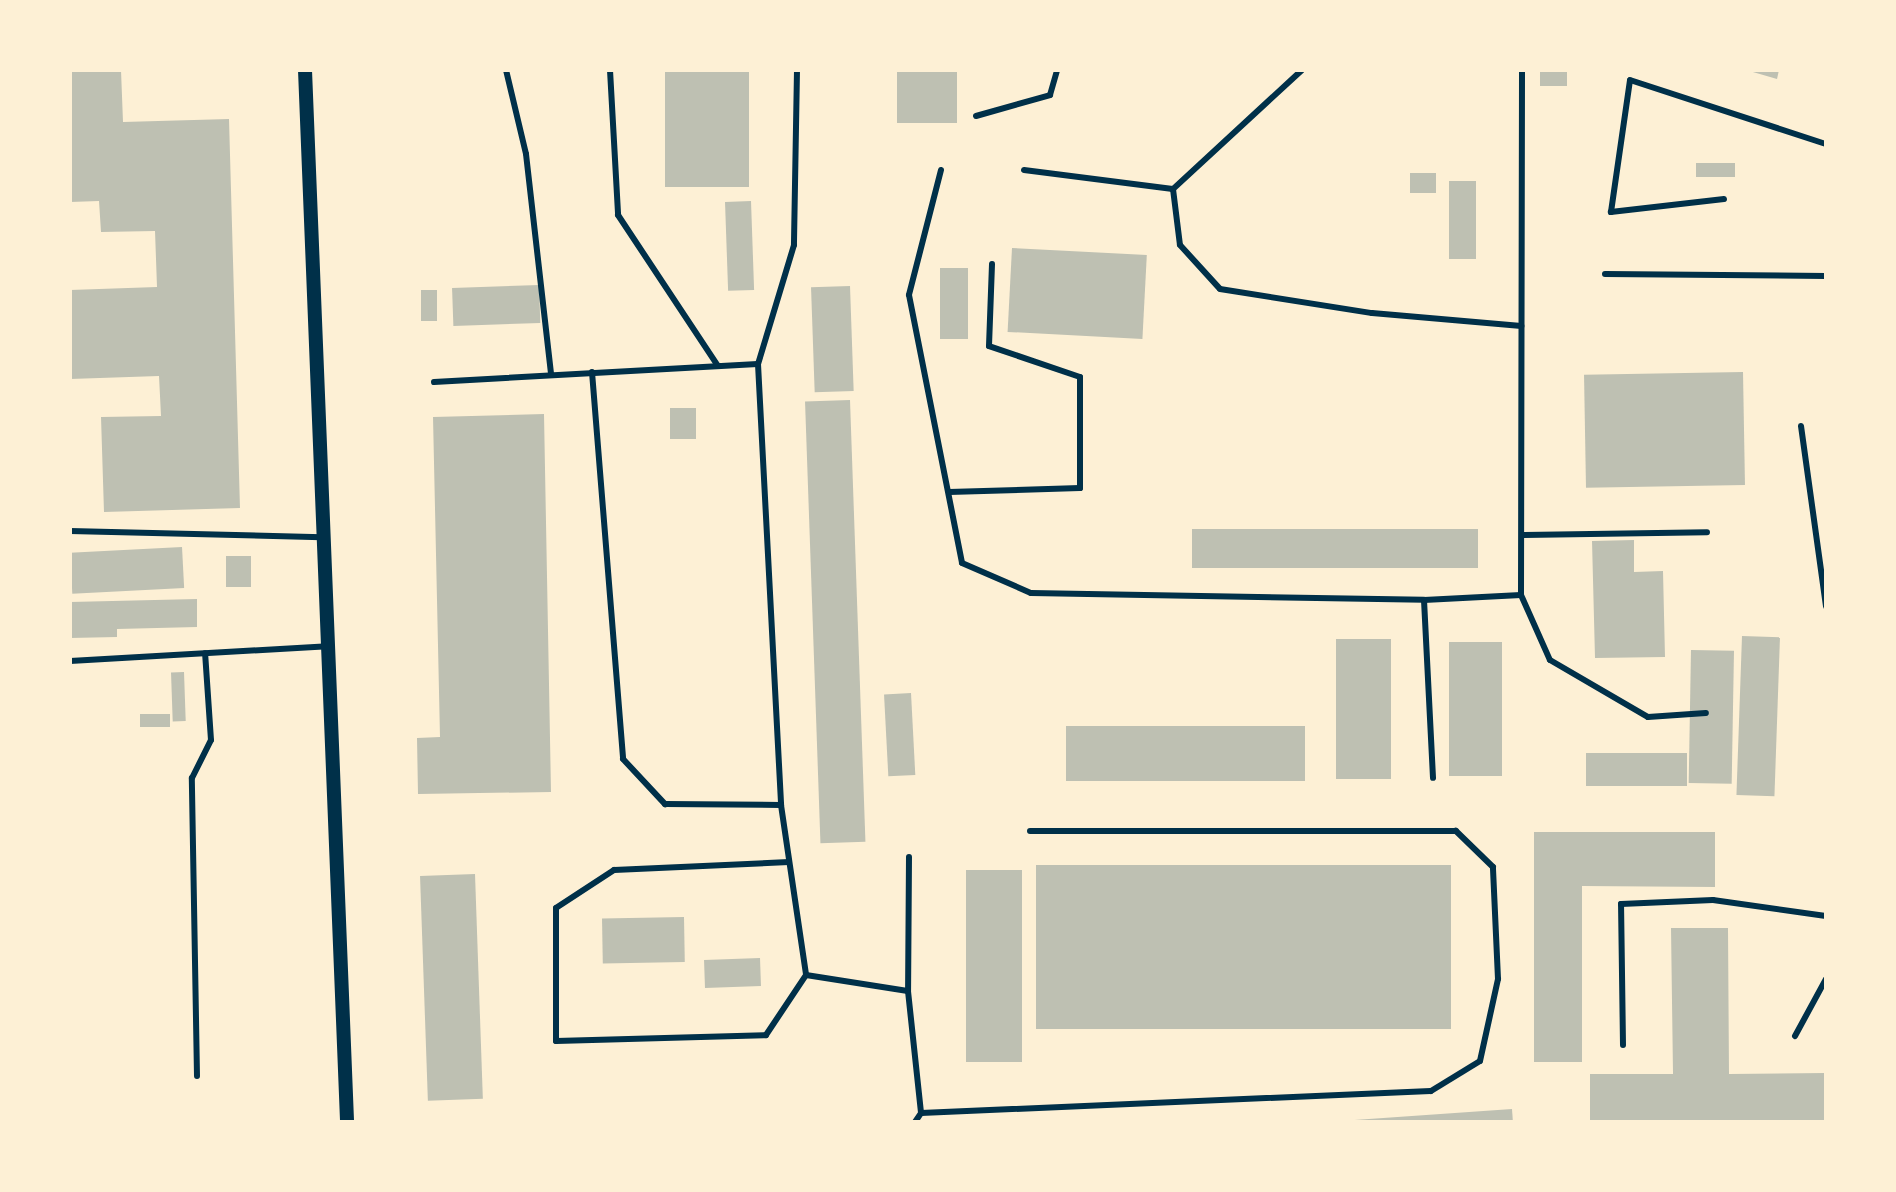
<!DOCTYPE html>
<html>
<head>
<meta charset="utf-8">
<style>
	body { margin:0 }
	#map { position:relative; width:1896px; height:1192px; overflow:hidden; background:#fdf0d5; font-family:"Golos Text",sans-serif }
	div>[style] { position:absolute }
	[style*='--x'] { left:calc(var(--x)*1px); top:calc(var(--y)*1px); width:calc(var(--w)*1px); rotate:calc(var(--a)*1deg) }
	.building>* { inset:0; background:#bec0b2; transform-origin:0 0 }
	.service>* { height:6px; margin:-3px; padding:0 3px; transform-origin:3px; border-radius:3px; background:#003049 }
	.tertiary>* { height:14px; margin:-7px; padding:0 7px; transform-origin:7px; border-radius:7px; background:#003049 }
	span { translate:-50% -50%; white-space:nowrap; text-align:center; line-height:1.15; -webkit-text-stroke:8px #fdf0d5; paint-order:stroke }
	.frame { position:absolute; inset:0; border:72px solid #fdf0d5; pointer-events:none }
</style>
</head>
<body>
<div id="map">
	<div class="building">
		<i style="clip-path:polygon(70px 70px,121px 70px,123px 122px,229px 119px,240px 508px,104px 512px,101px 417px,161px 416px,159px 376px,70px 379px,70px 290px,157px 287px,155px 231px,101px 232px,99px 201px,70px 202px)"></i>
		<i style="left:665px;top:70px;width:84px;height:117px"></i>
		<i style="left:897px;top:70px;width:60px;height:53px"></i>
		<i style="left:1540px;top:70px;width:27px;height:16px"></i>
		<i style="clip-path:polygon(1746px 70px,1779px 70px,1777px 79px)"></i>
		<i style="left:1696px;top:163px;width:39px;height:14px"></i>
		<i style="left:1410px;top:173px;width:26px;height:20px"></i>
		<i style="left:1449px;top:181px;width:27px;height:78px"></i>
		<i style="left:751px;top:201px;width:89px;height:26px;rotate:88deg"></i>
		<i style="left:1012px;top:248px;width:135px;height:84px;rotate:3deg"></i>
		<i style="left:940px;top:268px;width:28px;height:71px"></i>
		<i style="left:539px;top:285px;width:38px;height:87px;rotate:88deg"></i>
		<i style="left:850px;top:286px;width:105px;height:39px;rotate:88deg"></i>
		<i style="left:421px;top:290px;width:16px;height:31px"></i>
		<i style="left:1743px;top:372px;width:113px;height:159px;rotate:89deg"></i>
		<i style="left:850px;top:400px;width:442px;height:45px;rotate:88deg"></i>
		<i style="left:696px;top:408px;width:31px;height:26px;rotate:90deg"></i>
		<i style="clip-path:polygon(544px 414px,551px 792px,418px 794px,417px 738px,440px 737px,433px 417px)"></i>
		<i style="left:1478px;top:529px;width:39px;height:286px;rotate:90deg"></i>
		<i style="clip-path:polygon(1634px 540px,1634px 572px,1663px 571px,1665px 657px,1595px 658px,1592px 541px)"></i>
		<i style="left:182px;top:547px;width:41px;height:112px;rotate:87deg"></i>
		<i style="left:226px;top:556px;width:25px;height:31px"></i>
		<i style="clip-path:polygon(197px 599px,197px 627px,117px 629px,117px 637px,70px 638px,70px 602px)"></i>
		<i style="left:1742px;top:636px;width:38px;height:159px;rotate:2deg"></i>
		<i style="left:1336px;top:639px;width:55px;height:140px"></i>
		<i style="left:1449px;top:642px;width:53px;height:134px"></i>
		<i style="left:1691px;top:650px;width:43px;height:133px;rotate:1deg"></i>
		<i style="left:184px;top:672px;width:49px;height:13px;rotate:88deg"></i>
		<i style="left:911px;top:693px;width:82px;height:27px;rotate:87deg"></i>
		<i style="left:140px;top:714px;width:30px;height:13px"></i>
		<i style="left:1305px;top:726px;width:55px;height:239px;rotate:90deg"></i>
		<i style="left:1586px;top:753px;width:101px;height:33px"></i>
		<i style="clip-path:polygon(1534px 832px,1715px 832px,1715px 887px,1582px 886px,1582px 1062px,1534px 1062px)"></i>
		<i style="left:1451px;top:865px;width:164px;height:415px;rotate:90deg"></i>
		<i style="left:966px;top:870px;width:56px;height:192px"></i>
		<i style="left:475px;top:874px;width:225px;height:55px;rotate:88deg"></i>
		<i style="left:684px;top:917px;width:45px;height:82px;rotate:89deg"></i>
		<i style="clip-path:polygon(1671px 928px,1728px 928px,1729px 1074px,1826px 1073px,1826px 1122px,1590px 1122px,1590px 1074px,1673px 1074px)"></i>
		<i style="left:760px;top:958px;width:28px;height:56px;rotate:88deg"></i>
		<i style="left:1512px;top:1109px;width:13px;height:165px;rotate:86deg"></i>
	</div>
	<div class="service">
		<i style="--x:506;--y:70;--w:86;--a:76.6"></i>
		<i style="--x:526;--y:154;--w:221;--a:83.5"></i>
		<i style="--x:610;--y:70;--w:145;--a:86.8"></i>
		<i style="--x:618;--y:215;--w:181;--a:56.5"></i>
		<i style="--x:797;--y:70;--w:175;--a:91"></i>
		<i style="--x:794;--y:245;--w:124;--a:106.8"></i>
		<i style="--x:758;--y:364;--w:442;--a:87"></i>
		<i style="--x:781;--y:805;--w:172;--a:81.6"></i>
		<i style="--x:806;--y:975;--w:103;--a:8.9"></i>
		<i style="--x:1302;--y:70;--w:176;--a:137.3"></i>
		<i style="--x:1173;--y:189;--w:56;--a:82.9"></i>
		<i style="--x:1180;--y:245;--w:59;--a:47.7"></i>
		<i style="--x:1220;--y:289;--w:154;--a:9"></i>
		<i style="--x:1372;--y:313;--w:150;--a:5"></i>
		<i style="--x:976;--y:116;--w:77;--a:-15.8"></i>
		<i style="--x:1050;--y:95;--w:26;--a:-74"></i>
		<i style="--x:941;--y:170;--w:129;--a:104.4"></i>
		<i style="--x:909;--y:295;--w:273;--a:78.8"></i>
		<i style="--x:962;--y:563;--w:75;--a:23.5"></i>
		<i style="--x:1031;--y:593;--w:393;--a:1"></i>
		<i style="--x:1424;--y:600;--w:97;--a:-3"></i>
		<i style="--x:1521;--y:595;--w:525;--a:-89.89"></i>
		<i style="--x:1024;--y:170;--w:150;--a:7.3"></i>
		<i style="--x:1724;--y:199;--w:114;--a:173.4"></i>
		<i style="--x:1611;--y:212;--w:133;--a:-81.8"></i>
		<i style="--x:1630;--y:80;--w:206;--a:18.1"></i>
		<i style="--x:1605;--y:274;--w:221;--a:0.5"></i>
		<i style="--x:592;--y:372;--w:388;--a:85.4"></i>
		<i style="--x:623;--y:759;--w:62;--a:47"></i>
		<i style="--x:665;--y:804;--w:116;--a:0.5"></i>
		<i style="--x:434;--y:382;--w:324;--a:-3.2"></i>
		<i style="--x:1801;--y:426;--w:182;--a:82.1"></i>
		<i style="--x:949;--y:492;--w:131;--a:-1.7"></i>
		<i style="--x:1080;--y:488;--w:111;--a:-90"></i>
		<i style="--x:1080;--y:377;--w:96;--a:-161.2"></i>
		<i style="--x:989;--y:346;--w:82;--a:-87.9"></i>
		<i style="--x:70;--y:531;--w:252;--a:1.4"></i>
		<i style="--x:1524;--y:535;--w:183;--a:-0.9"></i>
		<i style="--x:1521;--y:595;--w:71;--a:66"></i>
		<i style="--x:1550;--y:660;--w:113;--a:30.2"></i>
		<i style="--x:1648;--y:717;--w:58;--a:-3.9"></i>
		<i style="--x:1424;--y:600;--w:178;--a:87.1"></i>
		<i style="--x:70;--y:661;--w:258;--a:-3.3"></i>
		<i style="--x:909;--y:857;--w:134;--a:90.4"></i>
		<i style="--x:908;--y:991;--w:123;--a:83.9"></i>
		<i style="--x:789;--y:862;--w:175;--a:177.4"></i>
		<i style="--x:614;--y:870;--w:69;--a:146.8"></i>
		<i style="--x:556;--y:908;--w:133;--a:90"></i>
		<i style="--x:556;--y:1041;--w:210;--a:-1.6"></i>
		<i style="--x:766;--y:1035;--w:72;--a:-56.3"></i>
		<i style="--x:1795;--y:1036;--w:65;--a:-61.5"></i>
		<i style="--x:1623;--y:1045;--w:141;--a:-90.8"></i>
		<i style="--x:1621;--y:904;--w:92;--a:-2.5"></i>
		<i style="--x:1713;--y:900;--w:114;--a:8.1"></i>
		<i style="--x:197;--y:1076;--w:298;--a:-91"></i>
		<i style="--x:192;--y:778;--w:42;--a:-63.4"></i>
		<i style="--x:211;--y:740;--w:87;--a:-93.9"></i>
		<i style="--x:915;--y:1122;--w:11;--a:-56"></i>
		<i style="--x:921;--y:1113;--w:510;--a:-2.47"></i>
		<i style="--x:1431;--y:1091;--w:57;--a:-31.5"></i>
		<i style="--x:1480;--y:1061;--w:84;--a:-77.6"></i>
		<i style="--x:1498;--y:979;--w:112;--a:-92.6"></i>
		<i style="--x:1493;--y:867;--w:52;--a:-135.8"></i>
		<i style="--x:1456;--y:831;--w:426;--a:180"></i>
	</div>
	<div class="tertiary">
		<i style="--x:305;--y:70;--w:1053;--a:87.71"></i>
	</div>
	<div class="frame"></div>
</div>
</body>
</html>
